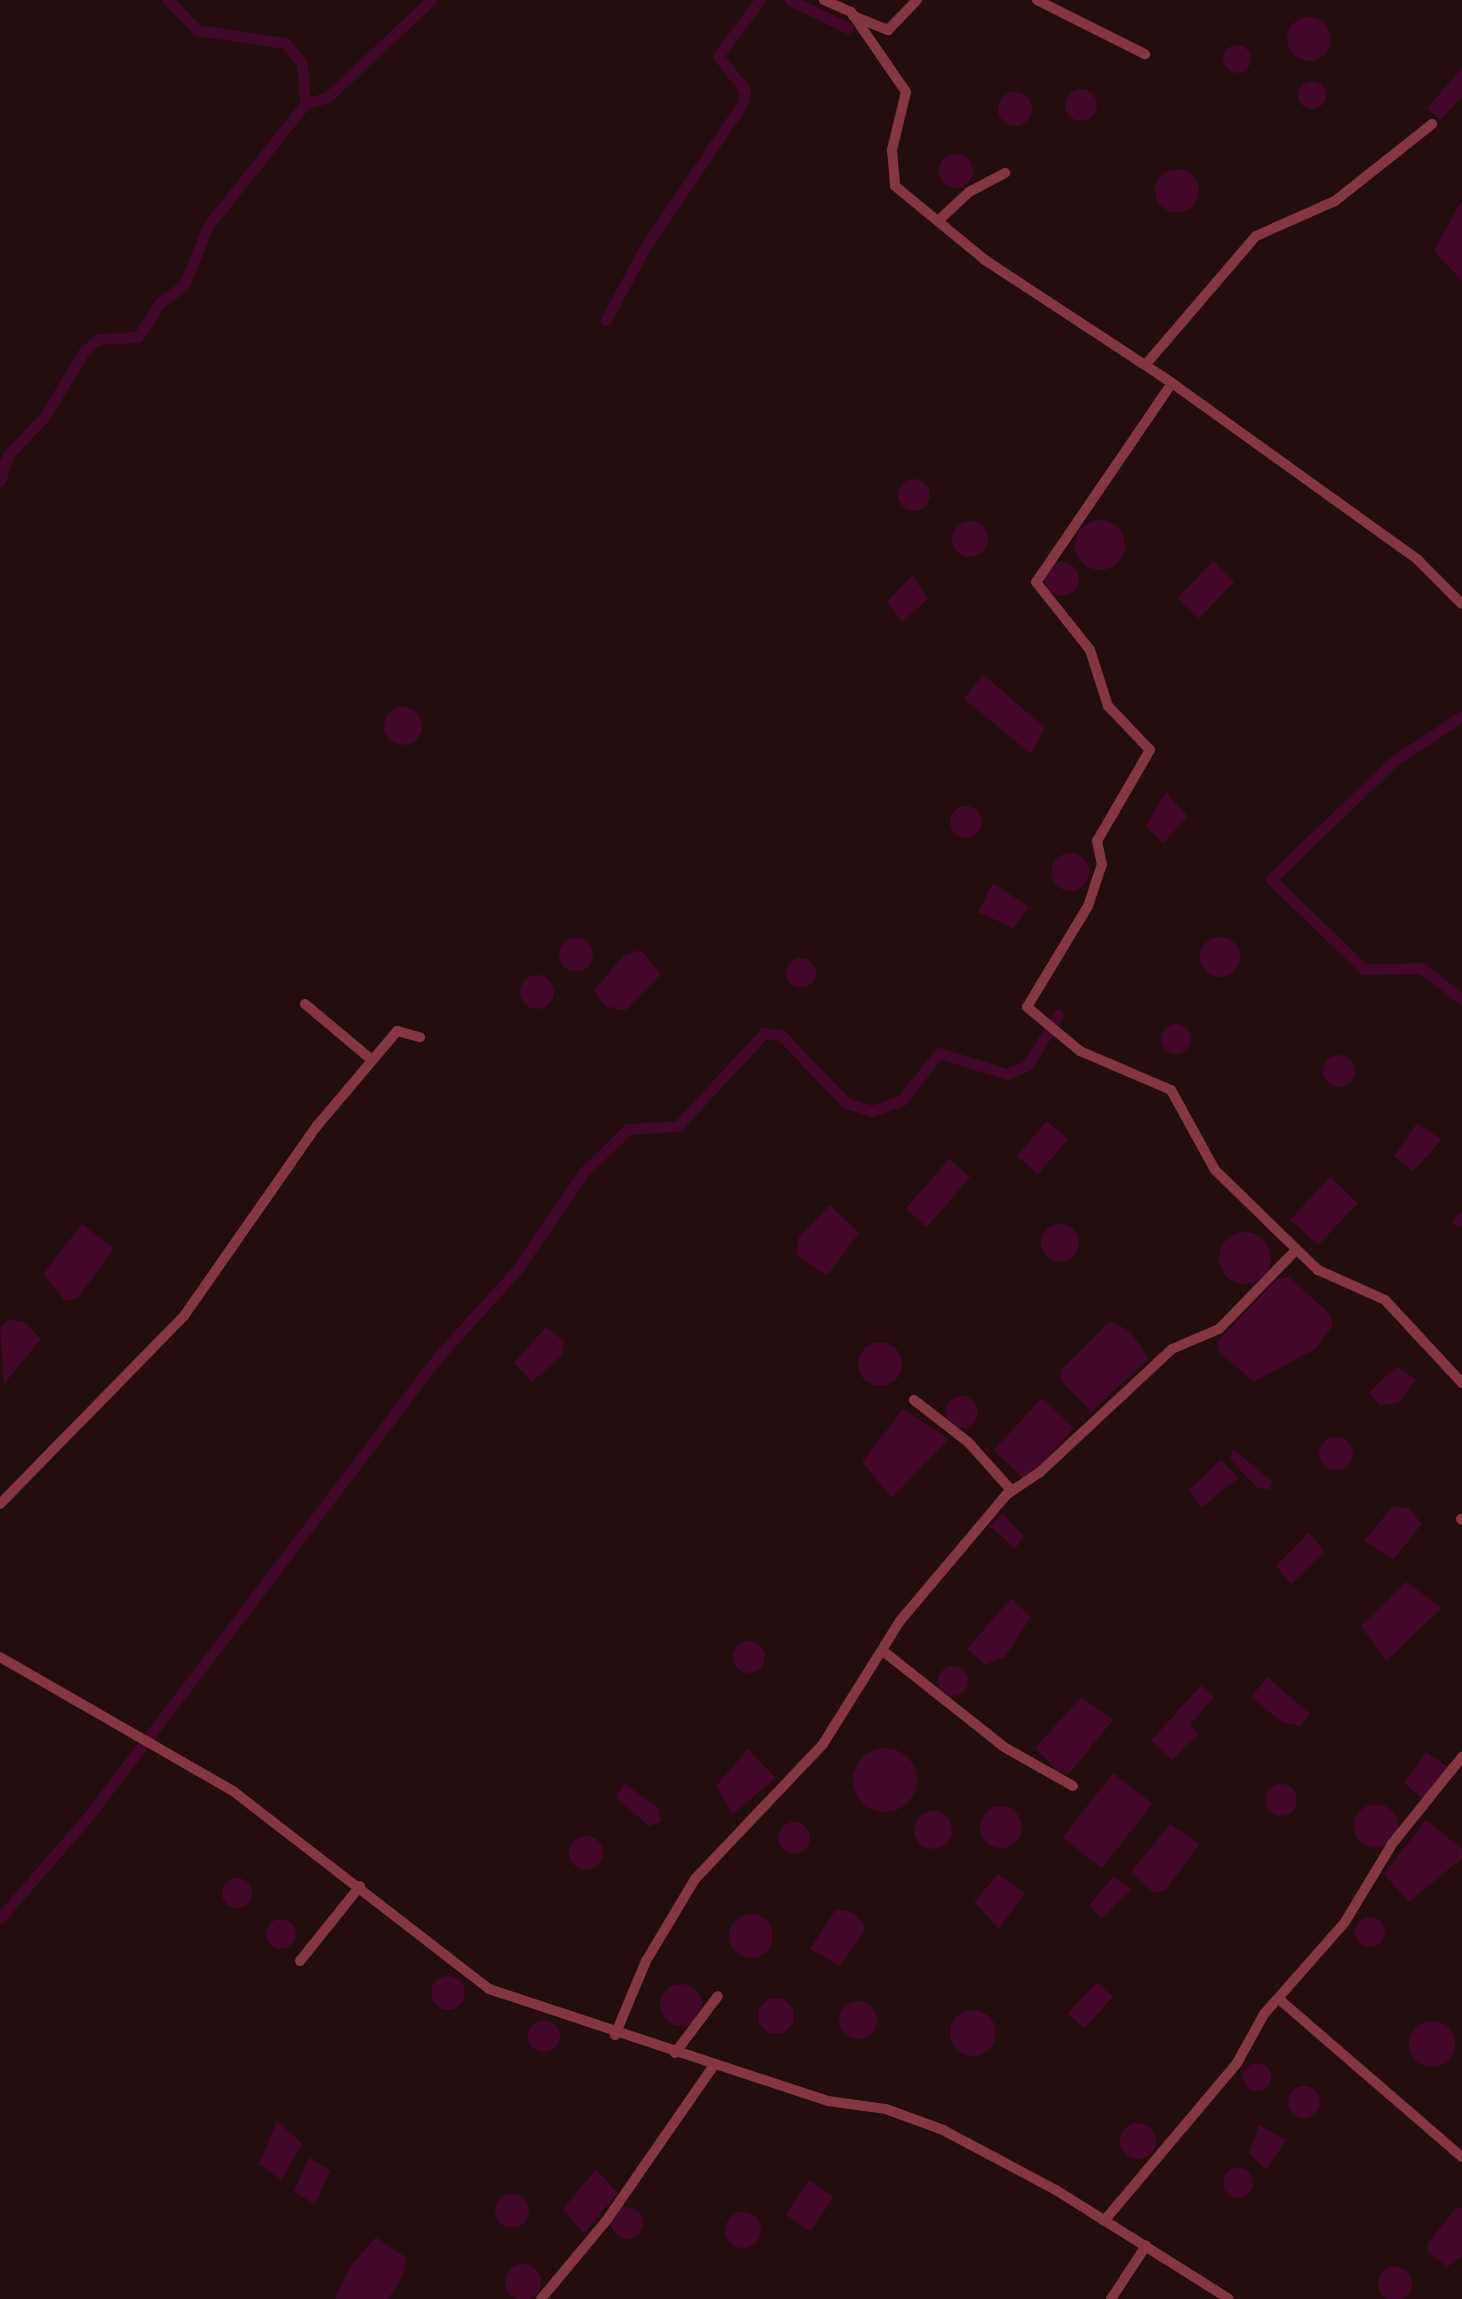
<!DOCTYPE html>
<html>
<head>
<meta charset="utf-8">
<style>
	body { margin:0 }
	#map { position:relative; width:1462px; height:2299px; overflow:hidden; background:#240d0e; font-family:Barlow,sans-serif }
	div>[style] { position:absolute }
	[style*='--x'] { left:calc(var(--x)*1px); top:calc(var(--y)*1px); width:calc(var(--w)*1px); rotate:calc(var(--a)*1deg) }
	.water>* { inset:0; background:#420729; transform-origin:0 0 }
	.round { border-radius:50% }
	.canal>* { height:11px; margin:-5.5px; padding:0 5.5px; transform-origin:5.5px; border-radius:5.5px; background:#420729 }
	.street>* { height:10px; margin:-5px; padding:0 5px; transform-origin:5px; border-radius:5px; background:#853643 }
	span { translate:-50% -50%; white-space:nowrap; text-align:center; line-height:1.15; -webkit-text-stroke:7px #240d0e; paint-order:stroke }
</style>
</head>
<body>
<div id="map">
	<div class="water">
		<i class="round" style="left:1287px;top:17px;width:44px;height:44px"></i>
		<i class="round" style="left:1223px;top:45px;width:28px;height:28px"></i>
		<i style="clip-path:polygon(1462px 68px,1462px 97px,1440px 120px,1427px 108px)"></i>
		<i class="round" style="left:1298px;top:81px;width:28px;height:28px"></i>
		<i class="round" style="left:1065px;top:89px;width:32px;height:32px"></i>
		<i class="round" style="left:998px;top:92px;width:34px;height:34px"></i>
		<i class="round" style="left:939px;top:154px;width:34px;height:34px"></i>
		<i class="round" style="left:1155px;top:169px;width:44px;height:44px"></i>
		<i style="clip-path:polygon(1462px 200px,1462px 281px,1434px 251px)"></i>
		<i class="round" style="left:898px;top:479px;width:32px;height:32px"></i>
		<i class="round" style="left:1075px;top:520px;width:50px;height:50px"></i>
		<i class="round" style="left:952px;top:521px;width:36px;height:36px"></i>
		<i style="left:1213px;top:561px;width:30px;height:51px;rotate:44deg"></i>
		<i class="round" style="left:1045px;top:562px;width:34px;height:34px"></i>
		<i style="clip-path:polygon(912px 575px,928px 599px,902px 622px,887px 602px)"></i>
		<i style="clip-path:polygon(983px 674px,1045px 728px,1031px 754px,964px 699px)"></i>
		<i class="round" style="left:384px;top:707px;width:38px;height:38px"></i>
		<i style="clip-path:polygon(1166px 792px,1188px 817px,1163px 843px,1146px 826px)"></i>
		<i class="round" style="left:950px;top:806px;width:32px;height:32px"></i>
		<i class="round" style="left:1051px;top:853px;width:38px;height:38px"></i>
		<i style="clip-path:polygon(993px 883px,1029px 907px,1013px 928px,978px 912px)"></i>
		<i class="round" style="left:1200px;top:937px;width:40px;height:40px"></i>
		<i class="round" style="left:559px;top:938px;width:34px;height:34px"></i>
		<i style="clip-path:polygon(641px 950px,661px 974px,625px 1011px,605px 1006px,594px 990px,624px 955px)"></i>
		<i class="round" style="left:786px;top:958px;width:30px;height:30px"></i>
		<i class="round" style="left:520px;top:975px;width:34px;height:34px"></i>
		<i class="round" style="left:1161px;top:1024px;width:30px;height:30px"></i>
		<i class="round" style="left:1323px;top:1055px;width:32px;height:32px"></i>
		<i style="left:1047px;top:1121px;width:28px;height:46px;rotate:41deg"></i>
		<i style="clip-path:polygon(1417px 1123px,1442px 1140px,1413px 1171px,1394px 1156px)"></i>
		<i style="left:949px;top:1159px;width:28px;height:66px;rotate:41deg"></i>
		<i style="left:1330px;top:1177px;width:38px;height:58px;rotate:43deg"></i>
		<i style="clip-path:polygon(830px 1205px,859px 1233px,827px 1276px,796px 1255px,799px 1237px)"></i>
		<i class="round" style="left:1041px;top:1224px;width:38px;height:38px"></i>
		<i style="clip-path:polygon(82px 1224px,114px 1248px,79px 1297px,65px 1301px,43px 1274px)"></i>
		<i class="round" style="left:1219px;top:1232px;width:52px;height:52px"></i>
		<i style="clip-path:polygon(1289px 1277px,1329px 1313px,1333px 1326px,1315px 1349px,1254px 1382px,1220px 1353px,1217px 1342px,1277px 1279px)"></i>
		<i style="clip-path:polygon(9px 1319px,26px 1323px,41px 1339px,4px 1384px,0 1327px)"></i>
		<i style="clip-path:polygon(1110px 1321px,1130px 1331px,1149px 1359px,1091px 1412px,1060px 1379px,1061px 1370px)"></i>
		<i style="clip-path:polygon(546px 1327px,565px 1342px,562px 1355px,532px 1382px,514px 1363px)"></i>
		<i class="round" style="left:858px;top:1342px;width:44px;height:44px"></i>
		<i style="clip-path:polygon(1397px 1366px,1416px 1380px,1398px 1403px,1380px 1406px,1369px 1392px)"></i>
		<i class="round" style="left:946px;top:1396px;width:32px;height:32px"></i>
		<i style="left:1042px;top:1398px;width:44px;height:71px;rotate:43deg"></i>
		<i style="clip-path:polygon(903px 1409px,949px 1439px,892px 1498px,862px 1462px)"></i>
		<i class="round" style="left:1319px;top:1437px;width:34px;height:34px"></i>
		<i style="clip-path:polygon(1233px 1449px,1272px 1481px,1269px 1490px,1257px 1488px,1230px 1459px)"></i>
		<i style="clip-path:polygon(1221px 1459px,1238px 1478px,1201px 1508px,1189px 1490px)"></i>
		<i style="clip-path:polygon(1393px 1506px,1409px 1508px,1422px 1524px,1394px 1559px,1364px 1541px)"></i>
		<i style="clip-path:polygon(1002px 1513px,1024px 1536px,1015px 1549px,990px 1526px)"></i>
		<i style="clip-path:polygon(1309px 1532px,1324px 1552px,1291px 1584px,1276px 1566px)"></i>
		<i style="clip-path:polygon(1406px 1582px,1442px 1608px,1386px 1661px,1361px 1626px)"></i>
		<i style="clip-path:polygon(1011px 1598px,1031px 1617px,1005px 1657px,985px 1665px,967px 1649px)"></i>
		<i class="round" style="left:733px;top:1641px;width:32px;height:32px"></i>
		<i class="round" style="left:938px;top:1666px;width:30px;height:30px"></i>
		<i style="clip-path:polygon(1267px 1677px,1310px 1714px,1301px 1726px,1283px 1723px,1251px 1697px)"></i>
		<i style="clip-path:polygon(1201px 1685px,1214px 1697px,1190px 1725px,1199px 1734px,1172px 1760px,1151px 1741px)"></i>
		<i style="clip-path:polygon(1081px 1697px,1113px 1720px,1069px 1774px,1057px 1771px,1035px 1748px)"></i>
		<i class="round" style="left:853px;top:1748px;width:64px;height:64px"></i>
		<i style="clip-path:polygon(748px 1749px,776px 1778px,733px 1814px,716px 1786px)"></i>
		<i style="clip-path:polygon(1426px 1752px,1448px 1767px,1426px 1802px,1404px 1783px)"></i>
		<i style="left:1113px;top:1773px;width:50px;height:82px;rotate:38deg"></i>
		<i style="clip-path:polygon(624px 1783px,659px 1808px,661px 1822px,649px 1826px,616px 1798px)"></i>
		<i class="round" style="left:1265px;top:1784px;width:32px;height:32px"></i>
		<i class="round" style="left:1354px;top:1804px;width:44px;height:44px"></i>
		<i class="round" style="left:980px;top:1806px;width:42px;height:42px"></i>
		<i class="round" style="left:914px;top:1811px;width:38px;height:38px"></i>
		<i style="clip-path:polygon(1426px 1820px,1462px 1849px,1461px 1859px,1409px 1902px,1384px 1874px)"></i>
		<i class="round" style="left:778px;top:1822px;width:32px;height:32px"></i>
		<i style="clip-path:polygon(1170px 1824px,1199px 1844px,1166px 1890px,1154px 1893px,1131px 1872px)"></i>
		<i class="round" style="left:569px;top:1836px;width:34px;height:34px"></i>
		<i style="clip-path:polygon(998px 1874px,1025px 1893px,999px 1929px,974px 1902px)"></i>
		<i style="clip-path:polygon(1113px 1877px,1132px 1889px,1101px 1919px,1089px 1905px)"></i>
		<i class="round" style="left:222px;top:1878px;width:30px;height:30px"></i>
		<i style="clip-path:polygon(836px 1909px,854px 1913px,866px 1928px,840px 1966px,810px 1949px)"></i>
		<i class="round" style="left:729px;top:1914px;width:44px;height:44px"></i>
		<i class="round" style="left:1355px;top:1917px;width:30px;height:30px"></i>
		<i class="round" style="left:266px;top:1919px;width:30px;height:30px"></i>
		<i class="round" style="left:431px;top:1976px;width:34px;height:34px"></i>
		<i style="left:1097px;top:1982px;width:22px;height:43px;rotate:43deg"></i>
		<i class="round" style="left:660px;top:1984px;width:42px;height:42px"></i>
		<i class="round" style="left:758px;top:1998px;width:36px;height:36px"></i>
		<i class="round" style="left:839px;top:2001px;width:38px;height:38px"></i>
		<i class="round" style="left:950px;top:2010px;width:46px;height:46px"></i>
		<i class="round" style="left:528px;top:2020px;width:32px;height:32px"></i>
		<i class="round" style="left:1409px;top:2021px;width:46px;height:46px"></i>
		<i class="round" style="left:1243px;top:2063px;width:28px;height:28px"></i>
		<i class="round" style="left:1288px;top:2086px;width:32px;height:32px"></i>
		<i style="clip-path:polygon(277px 2121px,303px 2144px,281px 2180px,259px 2164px)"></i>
		<i class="round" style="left:1120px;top:2123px;width:36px;height:36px"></i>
		<i style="clip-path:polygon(1259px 2124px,1286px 2141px,1266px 2169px,1249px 2154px)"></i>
		<i style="clip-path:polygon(309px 2157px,330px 2171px,315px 2205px,294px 2191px)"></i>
		<i class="round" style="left:1223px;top:2168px;width:30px;height:30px"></i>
		<i style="clip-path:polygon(596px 2169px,618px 2193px,584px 2234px,563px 2209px)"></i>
		<i style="left:809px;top:2180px;width:30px;height:42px;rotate:34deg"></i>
		<i class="round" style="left:495px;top:2194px;width:34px;height:34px"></i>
		<i class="round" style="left:611px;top:2207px;width:32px;height:32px"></i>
		<i style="clip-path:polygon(1456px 2208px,1462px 2208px,1462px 2257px,1447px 2267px,1428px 2252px,1428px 2243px)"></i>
		<i class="round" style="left:725px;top:2212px;width:36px;height:36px"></i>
		<i style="clip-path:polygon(376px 2237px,407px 2258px,402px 2278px,388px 2299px,335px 2299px,350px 2266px)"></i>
		<i class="round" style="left:505px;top:2264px;width:36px;height:36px"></i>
		<i class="round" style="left:1378px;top:2267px;width:34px;height:34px"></i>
	</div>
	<div class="canal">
		<i style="--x:790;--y:0;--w:64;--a:25.8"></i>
		<i style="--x:305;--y:104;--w:24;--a:-17"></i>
		<i style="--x:328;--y:97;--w:141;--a:-43.3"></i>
		<i style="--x:606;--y:320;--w:81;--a:-61.8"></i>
		<i style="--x:644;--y:249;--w:175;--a:-55.9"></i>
		<i style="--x:742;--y:104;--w:14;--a:-78"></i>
		<i style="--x:745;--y:90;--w:43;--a:-128.5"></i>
		<i style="--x:718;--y:56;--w:70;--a:-53.1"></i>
		<i style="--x:0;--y:481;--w:27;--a:-73"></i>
		<i style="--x:8;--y:455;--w:54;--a:-46.5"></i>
		<i style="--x:45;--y:416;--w:76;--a:-59"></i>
		<i style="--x:84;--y:351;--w:19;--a:-39"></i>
		<i style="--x:99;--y:339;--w:39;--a:-3"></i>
		<i style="--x:138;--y:337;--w:40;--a:-57.1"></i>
		<i style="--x:160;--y:303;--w:30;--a:-37"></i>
		<i style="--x:184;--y:285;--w:64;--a:-67.9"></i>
		<i style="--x:208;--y:226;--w:156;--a:-51.5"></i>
		<i style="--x:305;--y:104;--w:41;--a:-94.2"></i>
		<i style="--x:302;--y:63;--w:26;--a:-130"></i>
		<i style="--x:285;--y:43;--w:89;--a:-171.6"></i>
		<i style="--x:197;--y:30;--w:42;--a:-134"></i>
		<i style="--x:1462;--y:716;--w:82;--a:146.5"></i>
		<i style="--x:1394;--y:761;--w:170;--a:136.2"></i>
		<i style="--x:1271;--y:879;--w:129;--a:44.1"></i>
		<i style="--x:1364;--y:969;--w:57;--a:-1"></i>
		<i style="--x:1421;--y:968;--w:51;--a:37.1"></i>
		<i style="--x:1458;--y:1221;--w:5;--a:-37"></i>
		<i style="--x:0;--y:1918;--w:133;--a:-49"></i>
		<i style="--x:87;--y:1818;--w:579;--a:-52.71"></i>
		<i style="--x:438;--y:1357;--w:116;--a:-47.8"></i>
		<i style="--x:516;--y:1271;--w:120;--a:-55.5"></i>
		<i style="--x:584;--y:1172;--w:62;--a:-44.3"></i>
		<i style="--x:628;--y:1129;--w:50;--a:-3.4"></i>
		<i style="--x:678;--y:1126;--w:127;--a:-47.2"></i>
		<i style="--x:764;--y:1033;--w:17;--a:7"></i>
		<i style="--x:781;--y:1035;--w:94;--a:46.3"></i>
		<i style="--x:846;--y:1103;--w:27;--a:17"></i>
		<i style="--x:872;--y:1111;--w:32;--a:-20"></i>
		<i style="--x:902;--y:1100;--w:60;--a:-51.8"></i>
		<i style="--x:939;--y:1053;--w:71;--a:17.2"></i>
		<i style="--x:1007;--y:1074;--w:23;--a:-23"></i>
		<i style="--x:1028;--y:1065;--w:58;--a:-59"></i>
	</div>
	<div class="street">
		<i style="--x:824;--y:0;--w:30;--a:24"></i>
		<i style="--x:851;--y:12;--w:97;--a:55.5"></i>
		<i style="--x:906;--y:92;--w:60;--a:103.6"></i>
		<i style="--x:892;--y:150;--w:36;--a:85"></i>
		<i style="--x:895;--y:186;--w:117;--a:39.4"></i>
		<i style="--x:985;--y:260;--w:224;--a:33.3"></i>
		<i style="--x:1172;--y:383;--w:241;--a:124.3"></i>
		<i style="--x:1036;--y:582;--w:87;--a:51.5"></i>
		<i style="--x:1090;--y:650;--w:59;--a:72.2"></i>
		<i style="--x:1108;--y:706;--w:61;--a:46.3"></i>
		<i style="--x:1150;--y:750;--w:105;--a:120.2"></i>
		<i style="--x:1097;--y:841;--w:24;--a:78"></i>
		<i style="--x:1102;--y:864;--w:44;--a:108.4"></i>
		<i style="--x:1088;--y:906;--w:118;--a:121.1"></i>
		<i style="--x:1027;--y:1007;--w:69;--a:39.7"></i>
		<i style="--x:1080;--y:1051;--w:99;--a:23.2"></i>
		<i style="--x:1171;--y:1090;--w:91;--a:61.2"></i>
		<i style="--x:1215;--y:1170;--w:144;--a:44.2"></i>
		<i style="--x:1318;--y:1270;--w:73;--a:24.1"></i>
		<i style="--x:1385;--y:1300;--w:113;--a:47.1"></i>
		<i style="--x:1037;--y:0;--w:121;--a:26.6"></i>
		<i style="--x:853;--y:16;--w:38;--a:22"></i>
		<i style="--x:888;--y:30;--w:42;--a:-46"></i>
		<i style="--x:938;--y:221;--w:42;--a:-43.1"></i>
		<i style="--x:969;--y:192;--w:41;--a:-27.8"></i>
		<i style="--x:1147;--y:363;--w:167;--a:-49.4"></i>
		<i style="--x:1256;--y:236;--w:86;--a:-23.9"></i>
		<i style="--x:1335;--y:201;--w:124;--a:-38.4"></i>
		<i style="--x:1172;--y:383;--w:303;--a:35.7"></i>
		<i style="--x:1418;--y:560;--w:62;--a:45"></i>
		<i style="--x:305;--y:1004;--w:87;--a:39.9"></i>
		<i style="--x:914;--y:1400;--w:68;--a:37.9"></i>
		<i style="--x:968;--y:1442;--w:64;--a:48.1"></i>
		<i style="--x:0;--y:1504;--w:263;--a:-45.6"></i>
		<i style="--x:184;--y:1316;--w:231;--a:-55.1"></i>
		<i style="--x:316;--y:1127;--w:126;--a:-49.8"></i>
		<i style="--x:397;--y:1031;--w:24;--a:15"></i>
		<i style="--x:1461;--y:1519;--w:1;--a:45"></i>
		<i style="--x:883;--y:1651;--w:154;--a:38.4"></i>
		<i style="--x:1004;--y:1747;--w:79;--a:29.5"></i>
		<i style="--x:0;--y:1657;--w:269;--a:29.9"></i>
		<i style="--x:233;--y:1791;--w:324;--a:37.7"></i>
		<i style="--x:489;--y:1989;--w:357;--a:18.3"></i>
		<i style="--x:828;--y:2101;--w:59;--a:7.9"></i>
		<i style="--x:886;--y:2109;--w:61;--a:20.2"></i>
		<i style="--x:943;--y:2130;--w:128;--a:28"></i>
		<i style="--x:1056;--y:2190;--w:204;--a:32.2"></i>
		<i style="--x:300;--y:1961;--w:96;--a:-51.3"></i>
		<i style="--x:1280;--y:2000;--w:240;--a:40.8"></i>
		<i style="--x:615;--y:2035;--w:80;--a:-67.3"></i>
		<i style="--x:646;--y:1961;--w:96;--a:-59.1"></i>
		<i style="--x:695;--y:1879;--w:186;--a:-46.5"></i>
		<i style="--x:823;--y:1744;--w:145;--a:-58"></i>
		<i style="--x:900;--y:1621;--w:165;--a:-49.9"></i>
		<i style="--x:1006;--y:1495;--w:40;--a:-34"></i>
		<i style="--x:1039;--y:1473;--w:182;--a:-43"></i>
		<i style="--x:1172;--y:1349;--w:51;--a:-23.1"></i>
		<i style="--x:1219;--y:1329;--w:110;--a:-45.7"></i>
		<i style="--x:675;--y:2053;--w:71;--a:-53"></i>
		<i style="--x:1104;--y:2221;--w:207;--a:-49.9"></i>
		<i style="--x:1237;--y:2063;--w:56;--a:-61.1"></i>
		<i style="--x:1264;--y:2014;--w:123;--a:-48.6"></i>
		<i style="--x:1345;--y:1922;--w:91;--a:-58.9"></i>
		<i style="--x:1392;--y:1844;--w:112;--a:-51.2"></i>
		<i style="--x:541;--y:2299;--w:102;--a:-50.2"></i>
		<i style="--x:606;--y:2221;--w:190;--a:-55.3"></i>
		<i style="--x:1111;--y:2299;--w:64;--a:-56.6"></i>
	</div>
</div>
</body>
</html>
